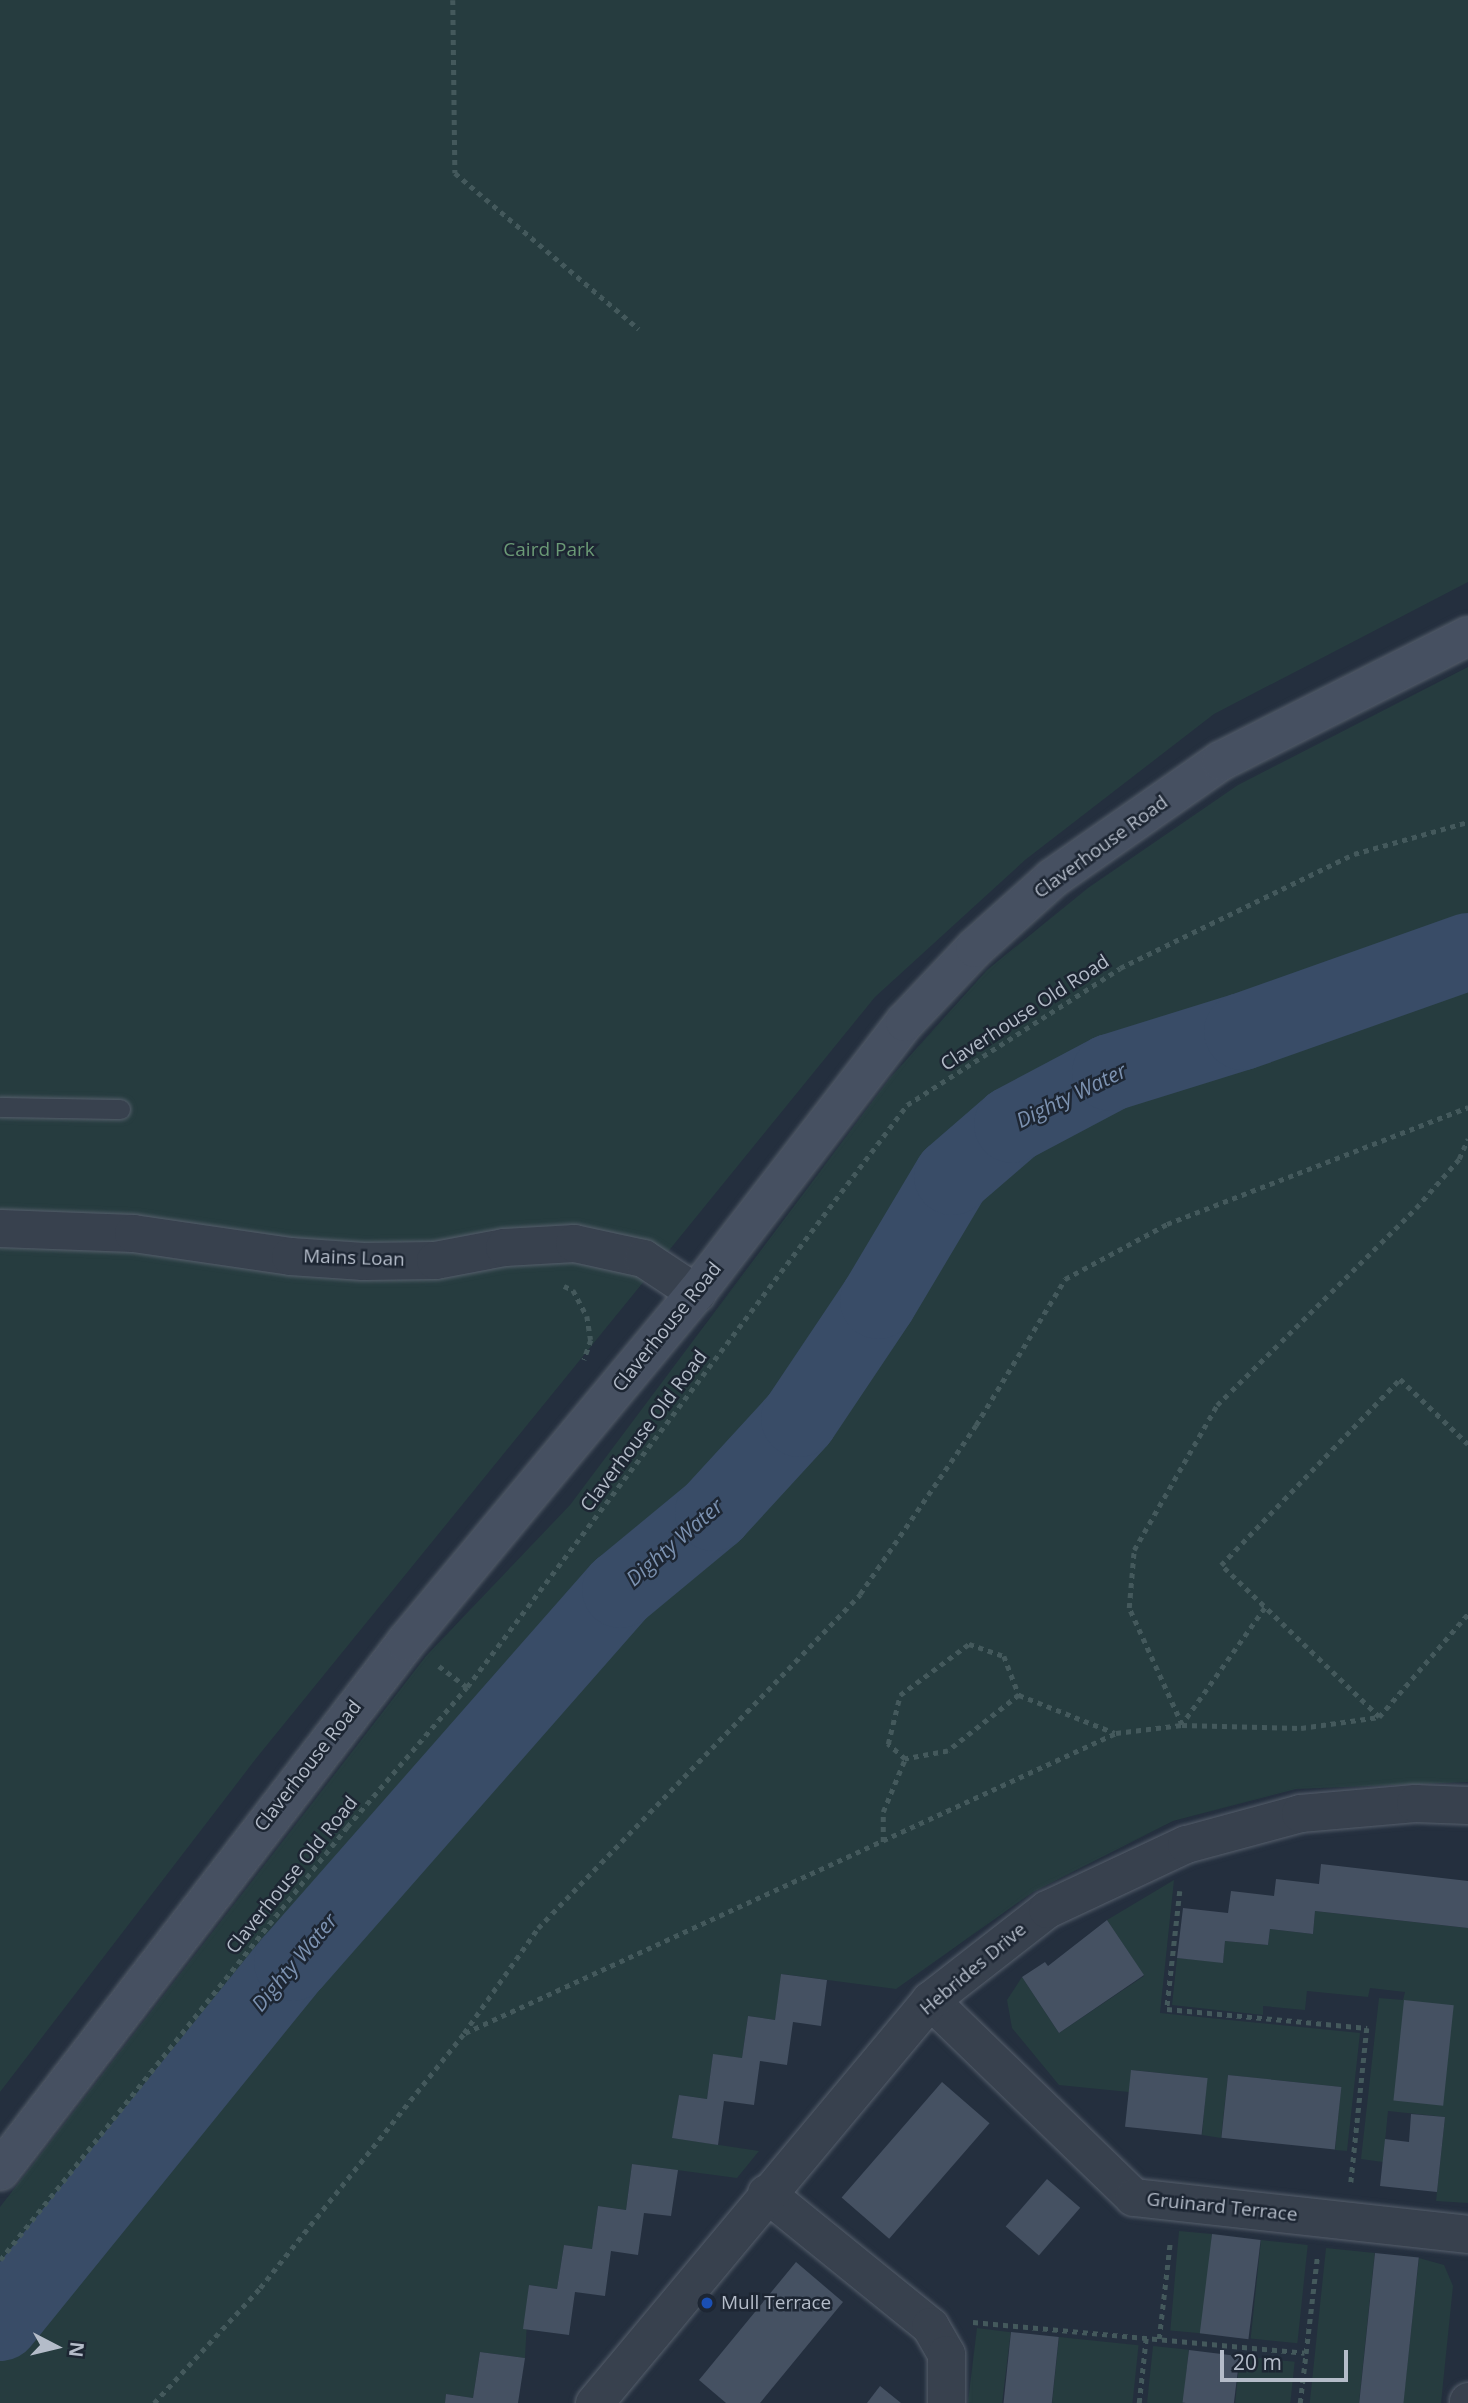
<!DOCTYPE html>
<style>
body{margin:0}
#map{position:relative;width:1468px;height:2403px;overflow:hidden;background:#242f3e;font-family:"Open Sans",sans-serif}
div>[style]{position:absolute}
.green>*{inset:0;background:#263c3f;transform-origin:0 0}
.river>*{height:77px;margin:-38.5px;padding:0 38.5px;transform-origin:38.5px;border-radius:38.5px;background:#394c67}
.building>*{inset:0;background:#455162;transform-origin:0 0}
.path>*{height:4.5px;margin-top:-2.25px;transform-origin:0;background:repeating-linear-gradient(90deg,#44595c 0 5px,transparent 0 10px)}
.roads{filter:drop-shadow(0 0 2px #565f6c) drop-shadow(0 0 2px #565f6c)}
.lane>*{height:19px;margin:-9.5px;padding:0 9.5px;transform-origin:9.5px;border-radius:9.5px;background:#38414e}
.street>*{height:37px;margin:-18.5px;padding:0 18.5px;transform-origin:18.5px;border-radius:18.5px;background:#38414e}
.secondary>*{height:38px;margin:-19px;padding:0 19px;transform-origin:19px;border-radius:19px;background:#465061}
.dots>*{width:19px;height:19px;translate:-50% -50%;box-sizing:border-box;border:4px solid #1d2633;border-radius:50%}
span{translate:-50% -50%;white-space:nowrap;text-align:center;line-height:1.15;-webkit-text-stroke:5px #1d2633;paint-order:stroke}
.park-label{font-size:19px;color:#6b9a76}
.street-label{font-size:19px;color:#b4bcc9}
.poi-label{font-size:19px;color:#b4bcc9}
.left{translate:0 -50%;text-align:left}
.water-label{font-size:21px;color:#7c92b1;font-style:italic}
.north{position:absolute;left:21px;top:2312px;width:70px;height:70px;-webkit-text-stroke:5px #1d2633;paint-order:stroke;rotate:97deg;font-size:19px;font-weight:700;line-height:28px;text-align:center;color:#b4bcc9}
.north::after{content:'';display:block;margin:auto;width:24px;height:32px;background:#b4bcc9;clip-path:polygon(50% 0,100% 100%,50% 72%,0 100%)}
.scale{position:absolute;left:1220px;top:2350px;width:128px;height:32px;box-sizing:border-box;border:4px solid #b4bcc9;border-top:0;padding-left:9px;font-size:21px;line-height:24px;white-space:nowrap;color:#b4bcc9;-webkit-text-stroke:5px #1d2633;paint-order:stroke}
</style>
<div id="map">
<div class="green">
<div style="clip-path:polygon(0 0,1468px 0,1468px 582px,1214px 714px,1025px 860px,875px 997px,258px 1756px,0 2092px)"></div>
<div style="clip-path:polygon(1468px 667px,1468px 1782px,1296px 1789px,1173px 1821px,1033px 1892px,896px 1989px,782px 1974px,775px 2020px,748px 2016px,742px 2058px,713px 2055px,707px 2099px,679px 2095px,673px 2138px,759px 2151px,737px 2178px,632px 2164px,626px 2210px,598px 2206px,592px 2249px,564px 2245px,557px 2289px,529px 2285px,525px 2358px,480px 2352px,473px 2398px,446px 2394px,445px 2403px,0 2403px,0 2207px,426px 1656px,570px 1505px,890px 1078px,987px 970px,1088px 888px,1238px 785px)"></div>
<div style="clip-path:polygon(1174px 1880px,1160px 2013px,1360px 2033px,1347px 2151px,1335px 2150px,1341px 2087px,1228px 2075px,1221px 2138px,1202px 2135px,1207px 2078px,1132px 2070px,1129px 2092px,1059px 2085px,1012px 2028px,1007px 2000px,1022px 1977px,1059px 2033px,1144px 1976px,1107px 1920px)"></div>
<div style="clip-path:polygon(1315px 1911px,1468px 1928px,1468px 2203px,1436px 2201px,1445px 2117px,1388px 2111px,1383px 2162px,1361px 2159px,1379px 1998px,1403px 2000px,1405px 1992px,1370px 1988px,1368px 1997px,1307px 1991px,1305px 2010px,1263px 2006px,1263px 2015px,1172px 2005px,1177px 1958px,1223px 1962px,1225px 1941px,1268px 1945px,1270px 1929px,1313px 1934px)"></div>
<div style="left:1179px;top:2231px;width:33px;height:100px;rotate:5deg"></div>
<div style="left:1261px;top:2240px;width:47px;height:99px;rotate:6deg"></div>
<div style="left:1326px;top:2248px;width:49px;height:156px;rotate:6deg"></div>
<div style="clip-path:polygon(1419px 2258px,1444px 2265px,1453px 2286px,1441px 2403px,1403px 2403px)"></div>
<div style="left:977px;top:2328px;width:34px;height:75px;rotate:7deg"></div>
<div style="left:1059px;top:2337px;width:80px;height:66px;rotate:6deg"></div>
<div style="left:1153px;top:2346px;width:36px;height:57px;rotate:6deg"></div>
<div style="left:1240px;top:2356px;width:55px;height:47px;rotate:6deg"></div>
</div>
<div class="river">
<div style="left:0;top:2322px;width:464px;rotate:-51deg"></div>
<div style="left:292px;top:1962px;width:497px;rotate:-48.7deg"></div>
<div style="left:620px;top:1589px;width:121px;rotate:-39.6deg"></div>
<div style="left:713px;top:1512px;width:127px;rotate:-47.5deg"></div>
<div style="left:799px;top:1418px;width:142px;rotate:-56.2deg"></div>
<div style="left:878px;top:1300px;width:144px;rotate:-59.2deg"></div>
<div style="left:952px;top:1176px;width:79px;rotate:-40.9deg"></div>
<div style="left:1012px;top:1124px;width:111px;rotate:-28deg"></div>
<div style="left:1110px;top:1072px;width:138px;rotate:-17.3deg"></div>
<div style="left:1242px;top:1031px;width:240px;rotate:-19.5deg"></div>
</div>
<div class="building">
<div style="clip-path:polygon(1321px 1864px,1468px 1881px,1468px 1928px,1315px 1911px,1313px 1934px,1270px 1929px,1268px 1945px,1225px 1941px,1223px 1963px,1177px 1958px,1183px 1908px,1228px 1913px,1231px 1891px,1274px 1896px,1276px 1879px,1319px 1884px)"></div>
<div style="clip-path:polygon(1107px 1920px,1144px 1975px,1059px 2033px,1022px 1977px,1045px 1962px,1048px 1966px)"></div>
<div style="clip-path:polygon(781px 1974px,827px 1980px,821px 2026px,793px 2022px,787px 2065px,760px 2061px,754px 2105px,724px 2101px,718px 2145px,672px 2138px,679px 2095px,707px 2099px,713px 2054px,742px 2058px,748px 2016px,775px 2020px)"></div>
<div style="left:1404px;top:2000px;width:50px;height:101px;rotate:6deg"></div>
<div style="left:1131px;top:2070px;width:77px;height:57px;rotate:6deg"></div>
<div style="left:1228px;top:2075px;width:114px;height:63px;rotate:6deg"></div>
<div style="left:942px;top:2082px;width:63px;height:153px;rotate:41deg"></div>
<div style="clip-path:polygon(1411px 2114px,1445px 2117px,1437px 2192px,1380px 2186px,1385px 2139px,1409px 2142px)"></div>
<div style="clip-path:polygon(632px 2164px,678px 2170px,671px 2216px,644px 2213px,638px 2255px,611px 2251px,605px 2296px,575px 2292px,569px 2335px,523px 2329px,529px 2285px,557px 2289px,564px 2245px,592px 2249px,598px 2206px,626px 2210px)"></div>
<div style="left:1047px;top:2179px;width:44px;height:63px;rotate:41deg"></div>
<div style="left:1212px;top:2234px;width:49px;height:100px;rotate:7deg"></div>
<div style="left:1375px;top:2253px;width:44px;height:151px;rotate:6deg"></div>
<div style="clip-path:polygon(796px 2262px,843px 2302px,760px 2403px,726px 2403px,699px 2380px)"></div>
<div style="left:1011px;top:2332px;width:48px;height:72px;rotate:6deg"></div>
<div style="left:1189px;top:2350px;width:51px;height:53px;rotate:7deg"></div>
<div style="clip-path:polygon(480px 2352px,525px 2358px,518px 2403px,445px 2403px,446px 2394px,473px 2398px)"></div>
<div style="clip-path:polygon(880px 2386px,901px 2403px,867px 2403px)"></div>
</div>
<div class="path">
<div style="left:453px;top:0;width:173px;rotate:89.3deg"></div>
<div style="left:455px;top:173px;width:241px;rotate:40.3deg"></div>
<div style="left:564px;top:1286px;width:10px;rotate:24deg"></div>
<div style="left:573px;top:1290px;width:30px;rotate:62deg"></div>
<div style="left:587px;top:1316px;width:24px;rotate:81deg"></div>
<div style="left:591px;top:1340px;width:21px;rotate:109deg"></div>
<div style="left:1265px;top:1608px;width:143px;rotate:125.4deg"></div>
<div style="left:1182px;top:1725px;width:128px;rotate:-114.4deg"></div>
<div style="left:1129px;top:1608px;width:58px;rotate:-85.1deg"></div>
<div style="left:1134px;top:1550px;width:167px;rotate:-60.2deg"></div>
<div style="left:1217px;top:1405px;width:280px;rotate:-44.7deg"></div>
<div style="left:1416px;top:1208px;width:65px;rotate:-48.7deg"></div>
<div style="left:1459px;top:1159px;width:22px;rotate:-66deg"></div>
<div style="left:439px;top:1666px;width:35px;rotate:37deg"></div>
<div style="left:1019px;top:1695px;width:90px;rotate:141.7deg"></div>
<div style="left:948px;top:1751px;width:44px;rotate:169.5deg"></div>
<div style="left:905px;top:1759px;width:23px;rotate:-139deg"></div>
<div style="left:888px;top:1744px;width:50px;rotate:-76.2deg"></div>
<div style="left:900px;top:1695px;width:86px;rotate:-36.5deg"></div>
<div style="left:969px;top:1644px;width:37px;rotate:19deg"></div>
<div style="left:1004px;top:1656px;width:42px;rotate:69deg"></div>
<div style="left:1019px;top:1695px;width:103px;rotate:21.6deg"></div>
<div style="left:1379px;top:1717px;width:219px;rotate:-136.1deg"></div>
<div style="left:1221px;top:1565px;width:258px;rotate:-46.1deg"></div>
<div style="left:1400px;top:1379px;width:94px;rotate:43.7deg"></div>
<div style="left:883px;top:1842px;width:30px;rotate:-90deg"></div>
<div style="left:883px;top:1812px;width:57px;rotate:-67.5deg"></div>
<div style="left:1180px;top:1891px;width:119px;rotate:96.3deg"></div>
<div style="left:1167px;top:2009px;width:201px;rotate:5.4deg"></div>
<div style="left:1367px;top:2028px;width:155px;rotate:95.9deg"></div>
<div style="left:465px;top:2033px;width:717px;rotate:-24.74deg"></div>
<div style="left:1116px;top:1733px;width:66px;rotate:-6.9deg"></div>
<div style="left:1182px;top:1725px;width:119px;rotate:1.4deg"></div>
<div style="left:1301px;top:1728px;width:79px;rotate:-8deg"></div>
<div style="left:1379px;top:1717px;width:136px;rotate:-49.2deg"></div>
<div style="left:0;top:2260px;width:555px;rotate:-51.29deg"></div>
<div style="left:347px;top:1827px;width:184px;rotate:-49.4deg"></div>
<div style="left:467px;top:1687px;width:730px;rotate:-52.91deg"></div>
<div style="left:907px;top:1105px;width:253px;rotate:-32.7deg"></div>
<div style="left:1120px;top:968px;width:260px;rotate:-26deg"></div>
<div style="left:1354px;top:854px;width:118px;rotate:-15.7deg"></div>
<div style="left:973px;top:2322px;width:333px;rotate:5.3deg"></div>
<div style="left:1159px;top:2339px;width:97px;rotate:-83.5deg"></div>
<div style="left:154px;top:2403px;width:156px;rotate:-47.3deg"></div>
<div style="left:260px;top:2288px;width:327px;rotate:-51.3deg"></div>
<div style="left:464px;top:2033px;width:128px;rotate:-54.8deg"></div>
<div style="left:538px;top:1928px;width:464px;rotate:-46deg"></div>
<div style="left:860px;top:1594px;width:205px;rotate:-55.5deg"></div>
<div style="left:976px;top:1425px;width:171px;rotate:-58.6deg"></div>
<div style="left:1065px;top:1279px;width:116px;rotate:-28.3deg"></div>
<div style="left:1167px;top:1224px;width:323px;rotate:-21.2deg"></div>
<div style="left:1139px;top:2403px;width:65px;rotate:-83.9deg"></div>
<div style="left:1300px;top:2403px;width:146px;rotate:-83.3deg"></div>
</div>
<div class="roads">
<div class="lane">
<div style="left:0;top:1107px;width:120px;rotate:1deg"></div>
</div>
<div class="street">
<div style="left:0;top:1228px;width:133px;rotate:2.2deg"></div>
<div style="left:133px;top:1233px;width:159px;rotate:8.3deg"></div>
<div style="left:290px;top:1256px;width:73px;rotate:3.9deg"></div>
<div style="left:363px;top:1261px;width:72px;rotate:-0.8deg"></div>
<div style="left:435px;top:1260px;width:70px;rotate:-10.7deg"></div>
<div style="left:504px;top:1247px;width:70px;rotate:-3.3deg"></div>
<div style="left:574px;top:1243px;width:71px;rotate:12.3deg"></div>
<div style="left:643px;top:1258px;width:64px;rotate:33.4deg"></div>
<div style="left:930px;top:2000px;width:283px;rotate:44.1deg"></div>
<div style="left:1133px;top:2197px;width:337px;rotate:6.3deg"></div>
<div style="left:766px;top:2193px;width:211px;rotate:39deg"></div>
<div style="left:930px;top:2326px;width:32px;rotate:60deg"></div>
<div style="left:946px;top:2354px;width:49px;rotate:90deg"></div>
<div style="left:594px;top:2403px;width:525px;rotate:-50.18deg"></div>
<div style="left:930px;top:2000px;width:148px;rotate:-37.9deg"></div>
<div style="left:1047px;top:1909px;width:153px;rotate:-25.1deg"></div>
<div style="left:1186px;top:1844px;width:118px;rotate:-15.2deg"></div>
<div style="left:1300px;top:1813px;width:115px;rotate:-5deg"></div>
<div style="left:1415px;top:1803px;width:53px;rotate:2.2deg"></div>
<div style="left:1468px;top:2403px;width:2px;rotate:-90deg"></div>
</div>
<div class="secondary">
<div style="left:0;top:2171px;width:667px;rotate:-52.49deg"></div>
<div style="left:406px;top:1642px;width:454px;rotate:-50.3deg"></div>
<div style="left:696px;top:1293px;width:342px;rotate:-52.4deg"></div>
<div style="left:905px;top:1022px;width:102px;rotate:-46.6deg"></div>
<div style="left:975px;top:948px;width:105px;rotate:-41.9deg"></div>
<div style="left:1053px;top:878px;width:205px;rotate:-34.9deg"></div>
<div style="left:1221px;top:761px;width:277px;rotate:-26.8deg"></div>
</div>
</div>
<div class="dots">
<div style="left:707px;top:2303px;background:#1a4fb4"></div>
</div>
<div class="park-label">
<span style="left:549px;top:550px">Caird Park</span>
</div>
<div class="street-label">
<span style="left:1101px;top:847px;rotate:-36deg">Claverhouse Road</span>
<span style="left:1025px;top:1013px;rotate:-33deg">Claverhouse Old Road</span>
<span style="left:354px;top:1258px;rotate:2deg">Mains Loan</span>
<span style="left:667px;top:1327px;rotate:-51deg">Claverhouse Road</span>
<span style="left:644px;top:1431px;rotate:-53deg">Claverhouse Old Road</span>
<span style="left:308px;top:1766px;rotate:-52deg">Claverhouse Road</span>
<span style="left:292px;top:1875px;rotate:-51deg">Claverhouse Old Road</span>
<span style="left:973px;top:1969px;rotate:-40deg">Hebrides Drive</span>
<span style="left:1222px;top:2207px;rotate:6deg">Gruinard Terrace</span>
</div>
<div class="poi-label">
<span class="left" style="left:721px;top:2303px">Mull Terrace</span>
</div>
<div class="water-label">
<span style="left:1071px;top:1095px;rotate:-26deg">Dighty Water</span>
<span style="left:674px;top:1542px;rotate:-41deg">Dighty Water</span>
<span style="left:294px;top:1962px;rotate:-50deg">Dighty Water</span>
</div>
<div class="north">N</div>
<div class="scale">20 m</div>
</div>
